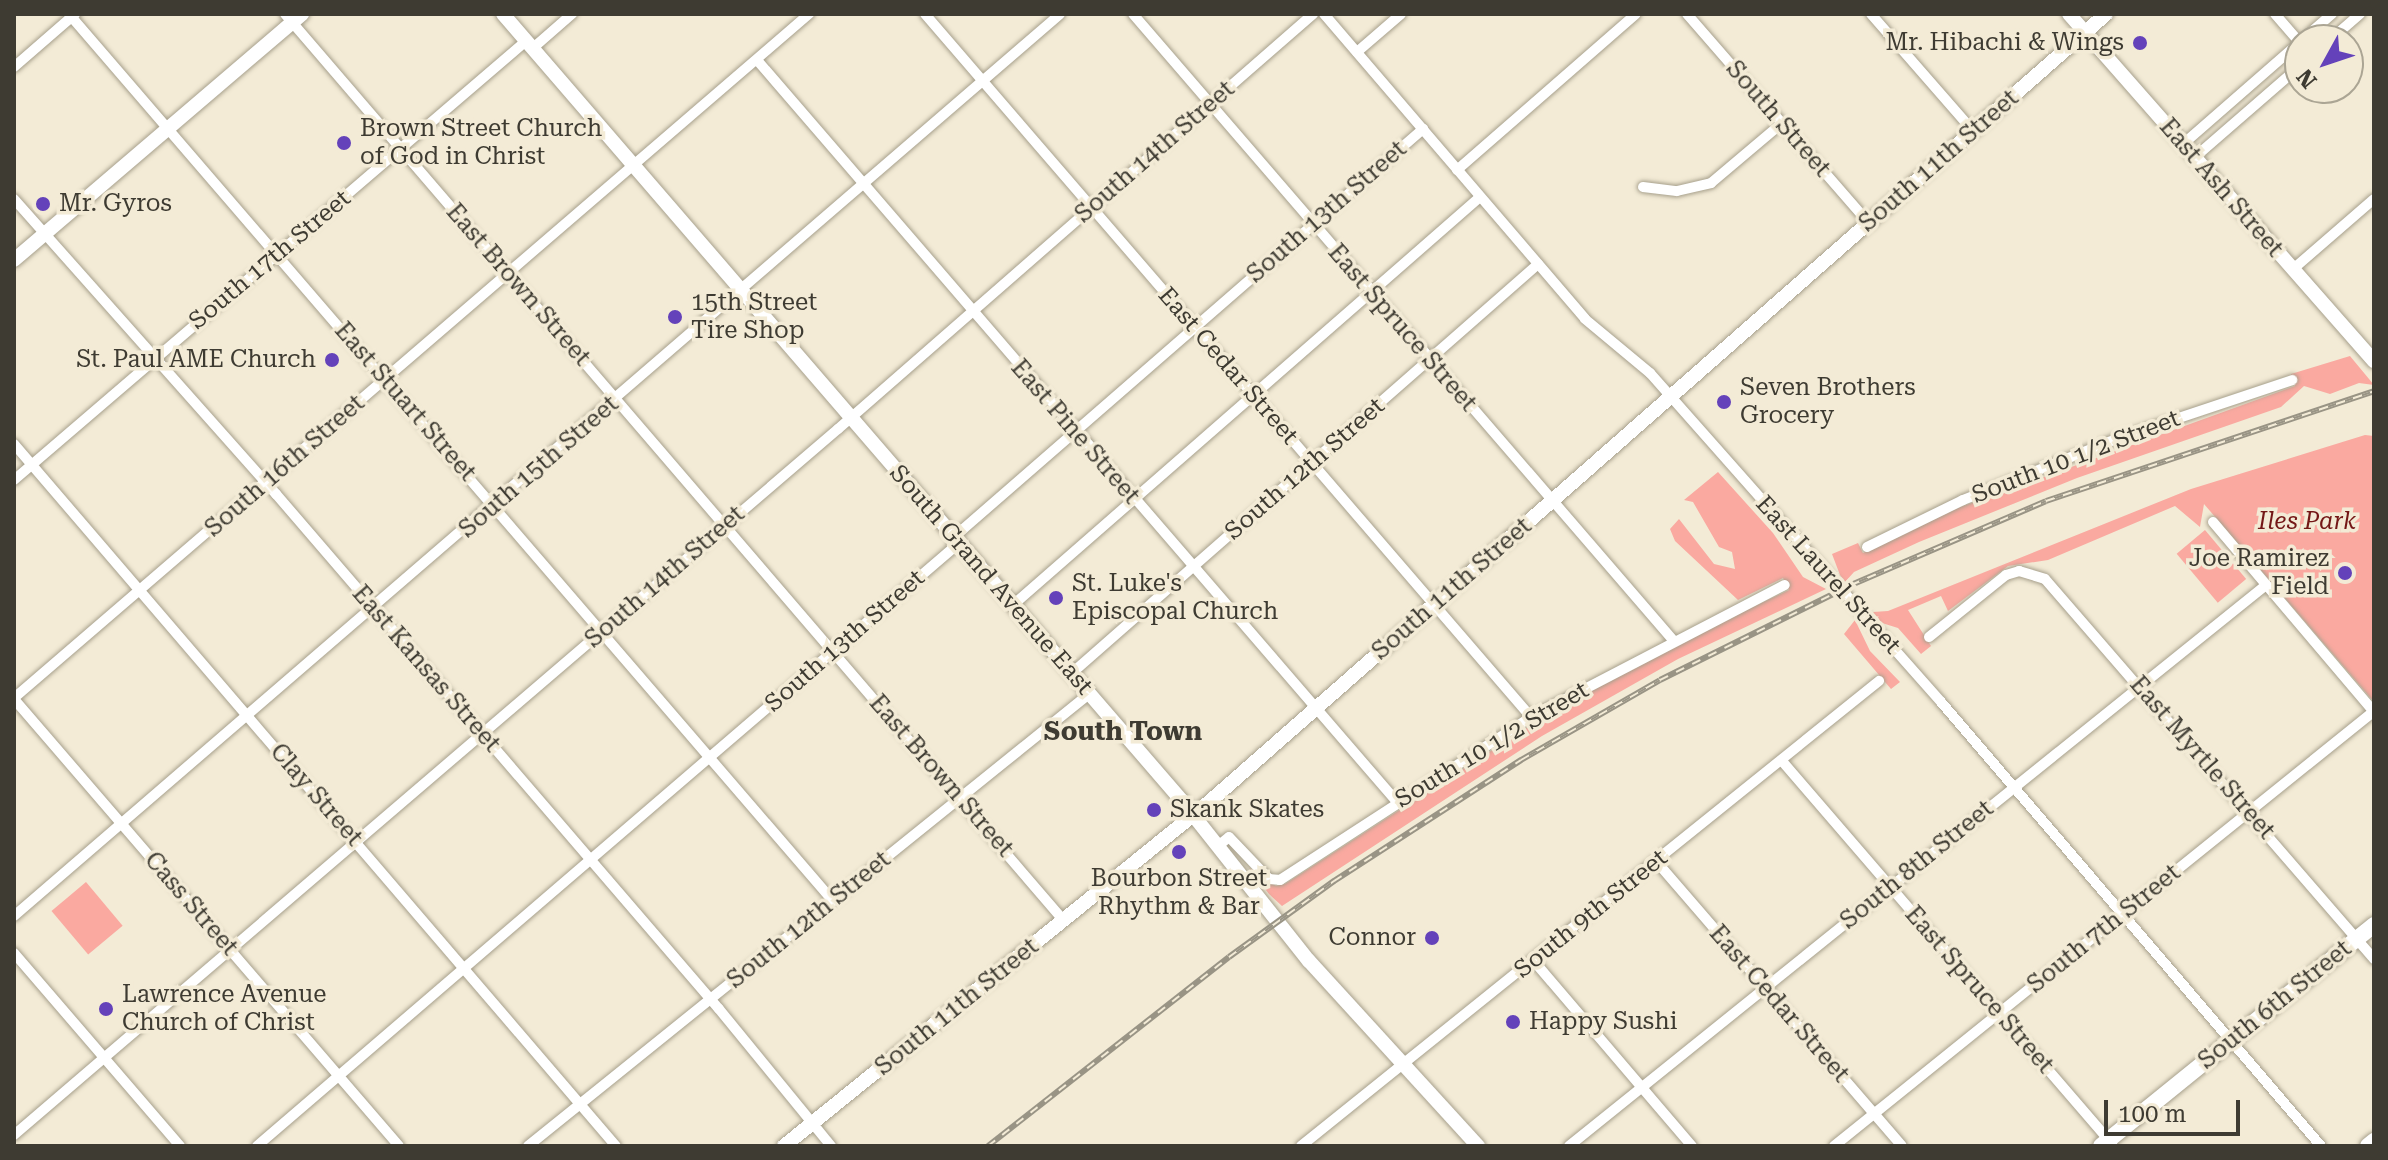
<!DOCTYPE html>
<style>
body{margin:0}
#map{position:relative;width:2388px;height:1160px;overflow:hidden;background:#f3ebd6;font-family:"Roboto Serif",serif}
div>[style]{position:absolute}
.green>*{inset:0;background:#faa9a0;transform-origin:0 0}
.roads{filter:drop-shadow(0 0 2px #a7a08c) drop-shadow(0 0 2px #a7a08c)}
.street>*{height:10px;margin:-5px;padding:0 5px;transform-origin:5px;border-radius:5px;background:#fff}
.secondary>*{height:14px;margin:-7px;padding:0 7px;transform-origin:7px;border-radius:7px;background:#fff}
.primary>*{height:16px;margin:-8px;padding:0 8px;transform-origin:8px;border-radius:8px;background:#fff}
.rail>*{height:6px;margin-top:-3px;transform-origin:0;background:repeating-linear-gradient(90deg,#f3ebd6 0 9px,#999485 0 18px);box-sizing:border-box;border-block:2px solid #999485}
.dots>*{width:22px;height:22px;translate:-50% -50%;box-sizing:border-box;border:4px solid #f3ebd6;border-radius:50%}
span{translate:-50% -50%;white-space:nowrap;text-align:center;line-height:1.15;-webkit-text-stroke:7px #f3ebd6;paint-order:stroke}
.poi-label{font-size:24px;color:#3e3b32}
.right{translate:-100% -50%;text-align:right}
.left{translate:0 -50%;text-align:left}
.street-label{font-size:24px;color:#3e3b32}
.park-label{font-size:24px;color:#741817;font-style:italic}
.neighbourhood-label{font-size:26px;color:#3e3b32;font-weight:700}
.frame{position:absolute;inset:0;border:16px solid #3e3b32;pointer-events:none}
.north{position:absolute;left:2284px;top:24px;width:80px;height:80px;box-sizing:border-box;background:#f3ebd6;border:2px solid #aba594;border-radius:50%;rotate:230deg;font-size:22px;font-weight:700;line-height:32px;text-align:center;color:#3e3b32}
.north::after{content:'';display:block;margin:auto;width:28px;height:36px;background:#6442ba;clip-path:polygon(50% 0,100% 100%,50% 72%,0 100%)}
.scale{position:absolute;left:2104px;top:1100px;width:136px;height:36px;box-sizing:border-box;border:4px solid #3e3b32;border-top:0;padding-left:10px;font-size:24px;line-height:28px;white-space:nowrap;color:#3e3b32;-webkit-text-stroke:6px #f3ebd6;paint-order:stroke}
</style>
<div id="map">
<div class="green">
<div style="clip-path:polygon(2350px 356px,2374px 385px,2359px 383px,2330px 394px,2304px 386px,2281px 407px,2077px 478px,1919px 542px,1854px 572px,1845px 582px,1840px 575px,1832px 554px,1858px 543px,1863px 553px,1955px 509px,2295px 386px,2291px 374px)"></div>
<div style="clip-path:polygon(2365px 435px,2374px 436px,2374px 702px,2204px 504px,2200px 527px,2175px 506px,2048px 560px,2008px 566px,1948px 611px,1941px 596px,1908px 610px,1931px 646px,1921px 654px,1898px 628px,1882px 623px,1873px 612px,1888px 611px,2191px 489px)"></div>
<div style="clip-path:polygon(1718px 472px,1773px 533px,1803px 577px,1826px 589px,1678px 659px,1542px 736px,1282px 906px,1269px 894px,1249px 868px,1276px 886px,1285px 884px,1531px 725px,1667px 647px,1789px 590px,1783px 578px,1738px 600px,1675px 541px,1670px 529px,1679px 519px,1714px 564px,1735px 569px,1732px 552px,1719px 547px,1693px 502px,1684px 500px)"></div>
<div style="left:2205px;top:530px;width:64px;height:37px;rotate:50deg"></div>
<div style="clip-path:polygon(1855px 620px,1870px 651px,1900px 682px,1891px 689px,1844px 634px)"></div>
<div style="left:86px;top:882px;width:57px;height:45px;rotate:50deg"></div>
</div>
<div class="roads">
<div class="street">
<div style="left:69px;top:14px;width:1171px;rotate:49.26deg"></div>
<div style="left:285px;top:14px;width:1196px;rotate:49.34deg"></div>
<div style="left:925px;top:14px;width:928px;rotate:49.24deg"></div>
<div style="left:1133px;top:14px;width:827px;rotate:49.22deg"></div>
<div style="left:1324px;top:14px;width:401px;rotate:49.4deg"></div>
<div style="left:1585px;top:319px;width:85px;rotate:39.7deg"></div>
<div style="left:1650px;top:373px;width:439px;rotate:48.5deg"></div>
<div style="left:1941px;top:702px;width:584px;rotate:49.44deg"></div>
<div style="left:1687px;top:14px;width:277px;rotate:49deg"></div>
<div style="left:1871px;top:14px;width:155px;rotate:48.9deg"></div>
<div style="left:2275px;top:14px;width:38px;rotate:49deg"></div>
<div style="left:2302px;top:40px;width:40px;rotate:-41deg"></div>
<div style="left:2330px;top:40px;width:40px;rotate:-41deg"></div>
<div style="left:533px;top:48px;width:52px;rotate:-41.1deg"></div>
<div style="left:1357px;top:52px;width:58px;rotate:-40.8deg"></div>
<div style="left:757px;top:60px;width:980px;rotate:49.22deg"></div>
<div style="left:14px;top:67px;width:81px;rotate:-41deg"></div>
<div style="left:2182px;top:145px;width:157px;rotate:-41.1deg"></div>
<div style="left:2194px;top:158px;width:140px;rotate:-41deg"></div>
<div style="left:1457px;top:170px;width:237px;rotate:-41.1deg"></div>
<div style="left:1643px;top:187px;width:34px;rotate:7deg"></div>
<div style="left:1677px;top:191px;width:35px;rotate:-13deg"></div>
<div style="left:1711px;top:183px;width:93px;rotate:-40.2deg"></div>
<div style="left:14px;top:199px;width:395px;rotate:48.4deg"></div>
<div style="left:276px;top:494px;width:679px;rotate:49.3deg"></div>
<div style="left:719px;top:1009px;width:177px;rotate:50.7deg"></div>
<div style="left:2292px;top:270px;width:108px;rotate:-40.9deg"></div>
<div style="left:14px;top:444px;width:925px;rotate:49.39deg"></div>
<div style="left:14px;top:480px;width:674px;rotate:-40.61deg"></div>
<div style="left:2213px;top:522px;width:249px;rotate:49.7deg"></div>
<div style="left:1867px;top:547px;width:107px;rotate:-26.1deg"></div>
<div style="left:1963px;top:500px;width:165px;rotate:-21.7deg"></div>
<div style="left:2116px;top:439px;width:186px;rotate:-18.5deg"></div>
<div style="left:1013px;top:605px;width:620px;rotate:-41.14deg"></div>
<div style="left:1929px;top:637px;width:99px;rotate:-38.8deg"></div>
<div style="left:2006px;top:575px;width:14px;rotate:-17deg"></div>
<div style="left:2019px;top:571px;width:27px;rotate:17deg"></div>
<div style="left:2045px;top:579px;width:503px;rotate:49.11deg"></div>
<div style="left:1072px;top:673px;width:620px;rotate:-41.27deg"></div>
<div style="left:14px;top:698px;width:1049px;rotate:-40.71deg"></div>
<div style="left:14px;top:699px;width:590px;rotate:49.26deg"></div>
<div style="left:1782px;top:761px;width:506px;rotate:49.25deg"></div>
<div style="left:1218px;top:846px;width:14px;rotate:-39deg"></div>
<div style="left:1229px;top:837px;width:58px;rotate:46.4deg"></div>
<div style="left:1269px;top:879px;width:11px;rotate:5deg"></div>
<div style="left:1280px;top:880px;width:299px;rotate:-33deg"></div>
<div style="left:1531px;top:717px;width:286px;rotate:-27.5deg"></div>
<div style="left:1656px;top:861px;width:376px;rotate:49.2deg"></div>
<div style="left:14px;top:916px;width:1381px;rotate:-40.77deg"></div>
<div style="left:14px;top:953px;width:255px;rotate:49.3deg"></div>
<div style="left:1533px;top:960px;width:245px;rotate:49.5deg"></div>
<div style="left:14px;top:1135px;width:1085px;rotate:-40.59deg"></div>
<div style="left:838px;top:429px;width:631px;rotate:-41.14deg"></div>
<div style="left:257px;top:1146px;width:916px;rotate:-40.66deg"></div>
<div style="left:952px;top:549px;width:12px;rotate:-81deg"></div>
<div style="left:954px;top:537px;width:622px;rotate:-41.02deg"></div>
<div style="left:528px;top:1146px;width:720px;rotate:-38.86deg"></div>
<div style="left:1301px;top:1146px;width:742px;rotate:-38.82deg"></div>
<div style="left:1569px;top:1146px;width:895px;rotate:-38.83deg"></div>
<div style="left:1834px;top:1146px;width:692px;rotate:-38.84deg"></div>
</div>
<div class="secondary">
<div style="left:503px;top:14px;width:1039px;rotate:49.21deg"></div>
<div style="left:1182px;top:801px;width:204px;rotate:51.6deg"></div>
<div style="left:1309px;top:961px;width:251px;rotate:47.6deg"></div>
<div style="left:2069px;top:14px;width:462px;rotate:48.7deg"></div>
<div style="left:14px;top:260px;width:379px;rotate:-40.5deg"></div>
<div style="left:784px;top:1146px;width:545px;rotate:-38.97deg"></div>
<div style="left:1208px;top:803px;width:1195px;rotate:-41.3deg"></div>
</div>
<div class="primary">
<div style="left:2101px;top:1146px;width:351px;rotate:-39deg"></div>
<div style="left:2368px;top:1146px;width:8px;rotate:-40deg"></div>
</div>
</div>
<div class="rail">
<div style="left:988px;top:1146px;width:306px;rotate:-38.1deg"></div>
<div style="left:1229px;top:957px;width:130px;rotate:-35.9deg"></div>
<div style="left:1334px;top:881px;width:223px;rotate:-32.9deg"></div>
<div style="left:1521px;top:760px;width:160px;rotate:-29.9deg"></div>
<div style="left:1660px;top:680px;width:213px;rotate:-26.4deg"></div>
<div style="left:1851px;top:585px;width:212px;rotate:-23.3deg"></div>
<div style="left:2046px;top:501px;width:346px;rotate:-18.5deg"></div>
</div>
<div class="dots">
<div style="left:2140px;top:43px;background:#6442ba"></div>
<div style="left:344px;top:143px;background:#6442ba"></div>
<div style="left:43px;top:204px;background:#6442ba"></div>
<div style="left:675px;top:317px;background:#6442ba"></div>
<div style="left:332px;top:360px;background:#6442ba"></div>
<div style="left:1724px;top:402px;background:#6442ba"></div>
<div style="left:2345px;top:573px;background:#6442ba"></div>
<div style="left:1056px;top:598px;background:#6442ba"></div>
<div style="left:1154px;top:810px;background:#6442ba"></div>
<div style="left:1179px;top:852px;background:#6442ba"></div>
<div style="left:1432px;top:938px;background:#6442ba"></div>
<div style="left:106px;top:1009px;background:#6442ba"></div>
<div style="left:1513px;top:1022px;background:#6442ba"></div>
</div>
<div class="poi-label">
<span class="right" style="left:2124px;top:43px">Mr. Hibachi &amp; Wings</span>
<span class="left" style="left:360px;top:143px">Brown Street Church<br>of God in Christ</span>
<span class="left" style="left:59px;top:204px">Mr. Gyros</span>
<span class="left" style="left:691px;top:317px">15th Street<br>Tire Shop</span>
<span class="right" style="left:316px;top:360px">St. Paul AME Church</span>
<span class="left" style="left:1740px;top:402px">Seven Brothers<br>Grocery</span>
<span class="right" style="left:2329px;top:573px">Joe Ramirez<br>Field</span>
<span class="left" style="left:1072px;top:598px">St. Luke's<br>Episcopal Church</span>
<span class="left" style="left:1170px;top:810px">Skank Skates</span>
<span style="left:1179px;top:893px">Bourbon Street<br>Rhythm &amp; Bar</span>
<span class="right" style="left:1416px;top:938px">Connor</span>
<span class="left" style="left:122px;top:1009px">Lawrence Avenue<br>Church of Christ</span>
<span class="left" style="left:1529px;top:1022px">Happy Sushi</span>
</div>
<div class="street-label">
<span style="left:1778px;top:119px;rotate:49deg">South Street</span>
<span style="left:1155px;top:152px;rotate:-41deg">South 14th Street</span>
<span style="left:1939px;top:161px;rotate:-41deg">South 11th Street</span>
<span style="left:2221px;top:188px;rotate:49deg">East Ash Street</span>
<span style="left:1327px;top:212px;rotate:-41deg">South 13th Street</span>
<span style="left:270px;top:260px;rotate:-40deg">South 17th Street</span>
<span style="left:518px;top:285px;rotate:49deg">East Brown Street</span>
<span style="left:1402px;top:328px;rotate:49deg">East Spruce Street</span>
<span style="left:1228px;top:366px;rotate:49deg">East Cedar Street</span>
<span style="left:405px;top:402px;rotate:49deg">East Stuart Street</span>
<span style="left:1075px;top:432px;rotate:49deg">East Pine Street</span>
<span style="left:2076px;top:457px;rotate:-21deg">South 10 1/2 Street</span>
<span style="left:285px;top:466px;rotate:-41deg">South 16th Street</span>
<span style="left:539px;top:467px;rotate:-41deg">South 15th Street</span>
<span style="left:1305px;top:469px;rotate:-41deg">South 12th Street</span>
<span style="left:1828px;top:575px;rotate:48deg">East Laurel Street</span>
<span style="left:665px;top:577px;rotate:-41deg">South 14th Street</span>
<span style="left:991px;top:580px;rotate:49deg">South Grand Avenue East</span>
<span style="left:1452px;top:589px;rotate:-41deg">South 11th Street</span>
<span style="left:845px;top:641px;rotate:-41deg">South 13th Street</span>
<span style="left:426px;top:669px;rotate:49deg">East Kansas Street</span>
<span style="left:1492px;top:745px;rotate:-31deg">South 10 1/2 Street</span>
<span style="left:2202px;top:758px;rotate:49deg">East Myrtle Street</span>
<span style="left:941px;top:776px;rotate:49deg">East Brown Street</span>
<span style="left:316px;top:795px;rotate:49deg">Clay Street</span>
<span style="left:1917px;top:865px;rotate:-39deg">South 8th Street</span>
<span style="left:191px;top:904px;rotate:49deg">Cass Street</span>
<span style="left:1591px;top:914px;rotate:-39deg">South 9th Street</span>
<span style="left:809px;top:920px;rotate:-39deg">South 12th Street</span>
<span style="left:2104px;top:929px;rotate:-39deg">South 7th Street</span>
<span style="left:1979px;top:990px;rotate:49deg">East Spruce Street</span>
<span style="left:1779px;top:1004px;rotate:49deg">East Cedar Street</span>
<span style="left:2275px;top:1005px;rotate:-39deg">South 6th Street</span>
<span style="left:957px;top:1007px;rotate:-39deg">South 11th Street</span>
</div>
<div class="park-label">
<span style="left:2307px;top:522px">Iles Park</span>
</div>
<div class="neighbourhood-label">
<span style="left:1123px;top:732px">South Town</span>
</div>
<div class="frame"></div>
<div class="north">N</div>
<div class="scale">100 m</div>
</div>
